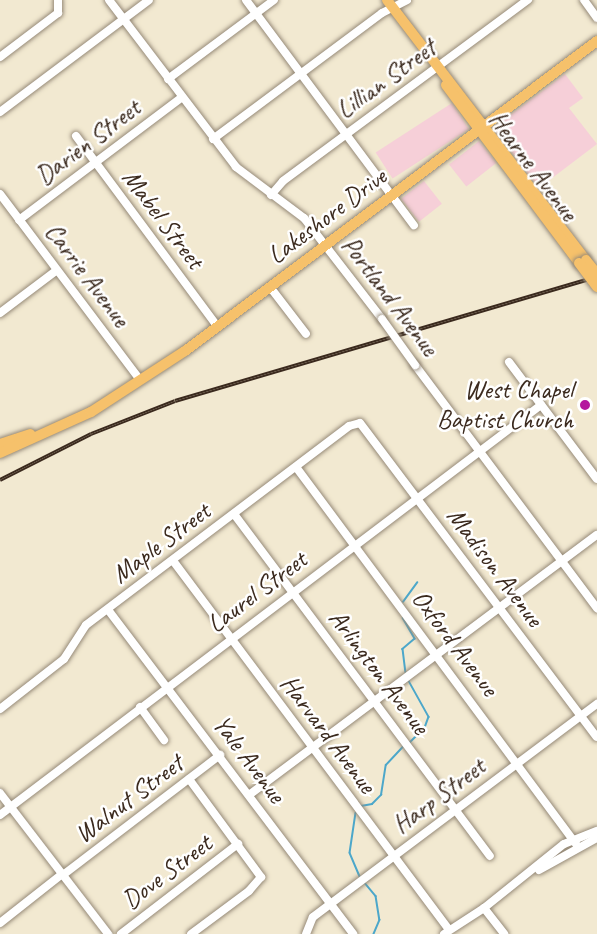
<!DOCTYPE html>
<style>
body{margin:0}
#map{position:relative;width:597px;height:934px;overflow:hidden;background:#f2e9d1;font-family:Caveat,sans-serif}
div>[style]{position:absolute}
.built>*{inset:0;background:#f6cfd8;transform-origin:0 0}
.stream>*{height:1.5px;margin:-0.75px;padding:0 0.75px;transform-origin:0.75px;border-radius:0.75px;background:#4ca7ca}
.roads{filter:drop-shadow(0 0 2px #968a78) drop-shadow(0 0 2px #968a78)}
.minor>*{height:8px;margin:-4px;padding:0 4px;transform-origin:4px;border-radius:4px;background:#fff}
.major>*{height:10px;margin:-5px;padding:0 5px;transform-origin:5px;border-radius:5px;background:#f6c16b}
.rail>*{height:4px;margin-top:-2px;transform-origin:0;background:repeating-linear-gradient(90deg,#fff 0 4.5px,#3b2a1e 0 9px);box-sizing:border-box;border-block:2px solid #3b2a1e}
.bridges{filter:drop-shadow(0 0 2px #968a78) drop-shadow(0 0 2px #968a78)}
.minor-bridge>*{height:8px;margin:-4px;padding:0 4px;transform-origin:4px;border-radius:4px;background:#fff}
.major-bridge>*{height:10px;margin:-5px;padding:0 5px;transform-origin:5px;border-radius:5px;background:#f6c16b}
.dots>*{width:16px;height:16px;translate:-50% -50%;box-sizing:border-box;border:3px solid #fff;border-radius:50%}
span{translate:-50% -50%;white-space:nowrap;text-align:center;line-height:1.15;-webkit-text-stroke:5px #fff;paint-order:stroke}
.street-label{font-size:26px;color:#3b2a1e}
.poi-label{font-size:26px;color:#3b2a1e}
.right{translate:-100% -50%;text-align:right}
</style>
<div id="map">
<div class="built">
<div style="clip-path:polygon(565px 74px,583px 98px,569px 108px,597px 144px,539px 188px,493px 128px)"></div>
<div style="left:452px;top:103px;width:31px;height:91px;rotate:57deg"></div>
<div style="left:479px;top:141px;width:28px;height:38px;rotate:52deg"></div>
<div style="left:424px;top:181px;width:29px;height:29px;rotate:52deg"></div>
</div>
<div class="stream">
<div style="left:403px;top:602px;width:24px;rotate:-54deg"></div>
<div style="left:403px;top:618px;width:24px;rotate:60deg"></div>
<div style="left:415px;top:639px;width:16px;rotate:140deg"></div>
<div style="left:403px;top:649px;width:23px;rotate:83deg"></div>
<div style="left:409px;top:681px;width:41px;rotate:60.9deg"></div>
<div style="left:429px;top:717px;width:12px;rotate:110deg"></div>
<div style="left:425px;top:728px;width:20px;rotate:135deg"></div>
<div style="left:361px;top:806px;width:11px;rotate:-10deg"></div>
<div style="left:372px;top:804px;width:13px;rotate:-45deg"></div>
<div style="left:381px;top:795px;width:30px;rotate:-81deg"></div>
<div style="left:386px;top:765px;width:25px;rotate:-47deg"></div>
<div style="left:356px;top:813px;width:40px;rotate:98.5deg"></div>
<div style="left:350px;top:853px;width:26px;rotate:67deg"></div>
<div style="left:365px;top:883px;width:17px;rotate:50deg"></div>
<div style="left:376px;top:896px;width:24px;rotate:81deg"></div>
<div style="left:380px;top:920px;width:15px;rotate:113deg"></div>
</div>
<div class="roads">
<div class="minor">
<div style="left:109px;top:0;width:210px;rotate:52.7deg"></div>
<div style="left:236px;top:167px;width:85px;rotate:36.9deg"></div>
<div style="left:304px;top:218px;width:128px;rotate:52.3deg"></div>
<div style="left:246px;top:0;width:281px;rotate:53.3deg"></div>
<div style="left:584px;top:0;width:22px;rotate:54deg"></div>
<div style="left:0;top:57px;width:73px;rotate:-37.2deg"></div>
<div style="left:58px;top:13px;width:13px;rotate:-90deg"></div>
<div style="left:168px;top:79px;width:132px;rotate:-36.7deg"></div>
<div style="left:0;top:112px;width:186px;rotate:-36.9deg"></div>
<div style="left:76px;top:136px;width:238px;rotate:53.4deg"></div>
<div style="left:213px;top:139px;width:211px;rotate:-36.7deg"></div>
<div style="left:382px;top:13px;width:28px;rotate:-27deg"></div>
<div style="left:0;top:194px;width:233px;rotate:53deg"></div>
<div style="left:271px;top:195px;width:18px;rotate:-49deg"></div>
<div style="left:283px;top:181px;width:305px;rotate:-36.5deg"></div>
<div style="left:19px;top:220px;width:204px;rotate:-37deg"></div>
<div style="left:270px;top:287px;width:59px;rotate:52.5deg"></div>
<div style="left:0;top:313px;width:71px;rotate:-37deg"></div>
<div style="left:509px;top:362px;width:146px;rotate:53.1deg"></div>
<div style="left:415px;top:365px;width:304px;rotate:53.2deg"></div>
<div style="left:296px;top:467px;width:471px;rotate:53.4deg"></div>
<div style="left:234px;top:514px;width:427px;rotate:53.2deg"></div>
<div style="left:174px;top:562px;width:459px;rotate:53.2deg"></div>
<div style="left:109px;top:611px;width:405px;rotate:52.9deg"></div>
<div style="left:140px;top:707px;width:41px;rotate:54deg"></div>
<div style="left:0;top:709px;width:81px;rotate:-38deg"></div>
<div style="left:64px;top:659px;width:40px;rotate:-57.1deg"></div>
<div style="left:86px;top:625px;width:330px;rotate:-37.1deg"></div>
<div style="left:349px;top:426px;width:11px;rotate:-15deg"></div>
<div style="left:360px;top:423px;width:393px;rotate:53deg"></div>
<div style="left:189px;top:779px;width:122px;rotate:53.7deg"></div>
<div style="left:261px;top:877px;width:18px;rotate:131deg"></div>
<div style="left:249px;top:891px;width:72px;rotate:143.4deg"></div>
<div style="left:0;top:793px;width:178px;rotate:52.5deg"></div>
<div style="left:249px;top:795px;width:434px;rotate:-36.8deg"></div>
<div style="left:0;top:815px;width:679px;rotate:-37.16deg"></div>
<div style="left:539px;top:870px;width:66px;rotate:-28.9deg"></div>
<div style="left:63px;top:875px;width:198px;rotate:-37.4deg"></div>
<div style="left:484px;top:908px;width:33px;rotate:52deg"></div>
<div style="left:0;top:923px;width:79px;rotate:-38.3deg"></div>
<div style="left:121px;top:934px;width:148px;rotate:-37.6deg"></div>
<div style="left:306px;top:934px;width:18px;rotate:-68deg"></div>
<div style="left:313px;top:917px;width:355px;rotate:-36.9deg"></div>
<div style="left:444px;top:934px;width:48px;rotate:-33deg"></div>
<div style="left:484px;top:908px;width:102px;rotate:-38.7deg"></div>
<div style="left:564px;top:844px;width:35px;rotate:-22deg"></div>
</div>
<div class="major">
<div style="left:387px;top:0;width:327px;rotate:52.6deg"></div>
<div style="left:446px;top:85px;width:222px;rotate:53.2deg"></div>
<div style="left:0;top:444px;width:32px;rotate:-18deg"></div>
<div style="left:0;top:453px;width:100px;rotate:-24.3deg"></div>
<div style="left:91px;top:412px;width:112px;rotate:-33deg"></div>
<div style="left:185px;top:351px;width:516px;rotate:-36.96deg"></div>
</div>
</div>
<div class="rail">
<div style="left:0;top:480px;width:102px;rotate:-26.8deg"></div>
<div style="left:91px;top:434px;width:90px;rotate:-21.4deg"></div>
<div style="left:175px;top:401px;width:440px;rotate:-16.4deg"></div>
</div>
<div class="bridges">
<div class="minor-bridge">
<div style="left:382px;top:319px;width:57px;rotate:54.3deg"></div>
</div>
<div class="major-bridge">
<div style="left:586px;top:260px;width:18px;rotate:52deg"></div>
<div style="left:579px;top:263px;width:30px;rotate:53deg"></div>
</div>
</div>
<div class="dots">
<div style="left:585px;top:405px;background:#b5179e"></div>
</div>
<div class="street-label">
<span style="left:386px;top:79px;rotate:-36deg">Lillian Street</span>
<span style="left:88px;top:142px;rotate:-37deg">Darien Street</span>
<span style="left:533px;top:166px;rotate:53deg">Hearne Avenue</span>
<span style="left:327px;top:216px;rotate:-37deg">Lakeshore Drive</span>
<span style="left:163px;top:219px;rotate:53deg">Mabel Street</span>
<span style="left:87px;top:275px;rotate:53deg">Carrie Avenue</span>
<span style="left:390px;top:296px;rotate:53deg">Portland Avenue</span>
<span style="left:161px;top:543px;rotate:-37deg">Maple Street</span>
<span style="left:495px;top:567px;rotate:53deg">Madison Avenue</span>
<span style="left:257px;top:592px;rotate:-37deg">Laurel Street</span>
<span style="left:455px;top:643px;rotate:53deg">Oxford Avenue</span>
<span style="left:379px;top:672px;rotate:53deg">Arlington Avenue</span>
<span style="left:328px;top:734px;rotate:53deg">Harvard Avenue</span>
<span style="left:249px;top:759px;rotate:53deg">Yale Avenue</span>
<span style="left:439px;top:796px;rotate:-37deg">Harp Street</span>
<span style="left:129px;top:799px;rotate:-37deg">Walnut Street</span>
<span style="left:167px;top:872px;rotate:-37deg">Dove Street</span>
</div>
<div class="poi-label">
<span class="right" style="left:573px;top:405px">West Chapel<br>Baptist Church</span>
</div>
</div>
